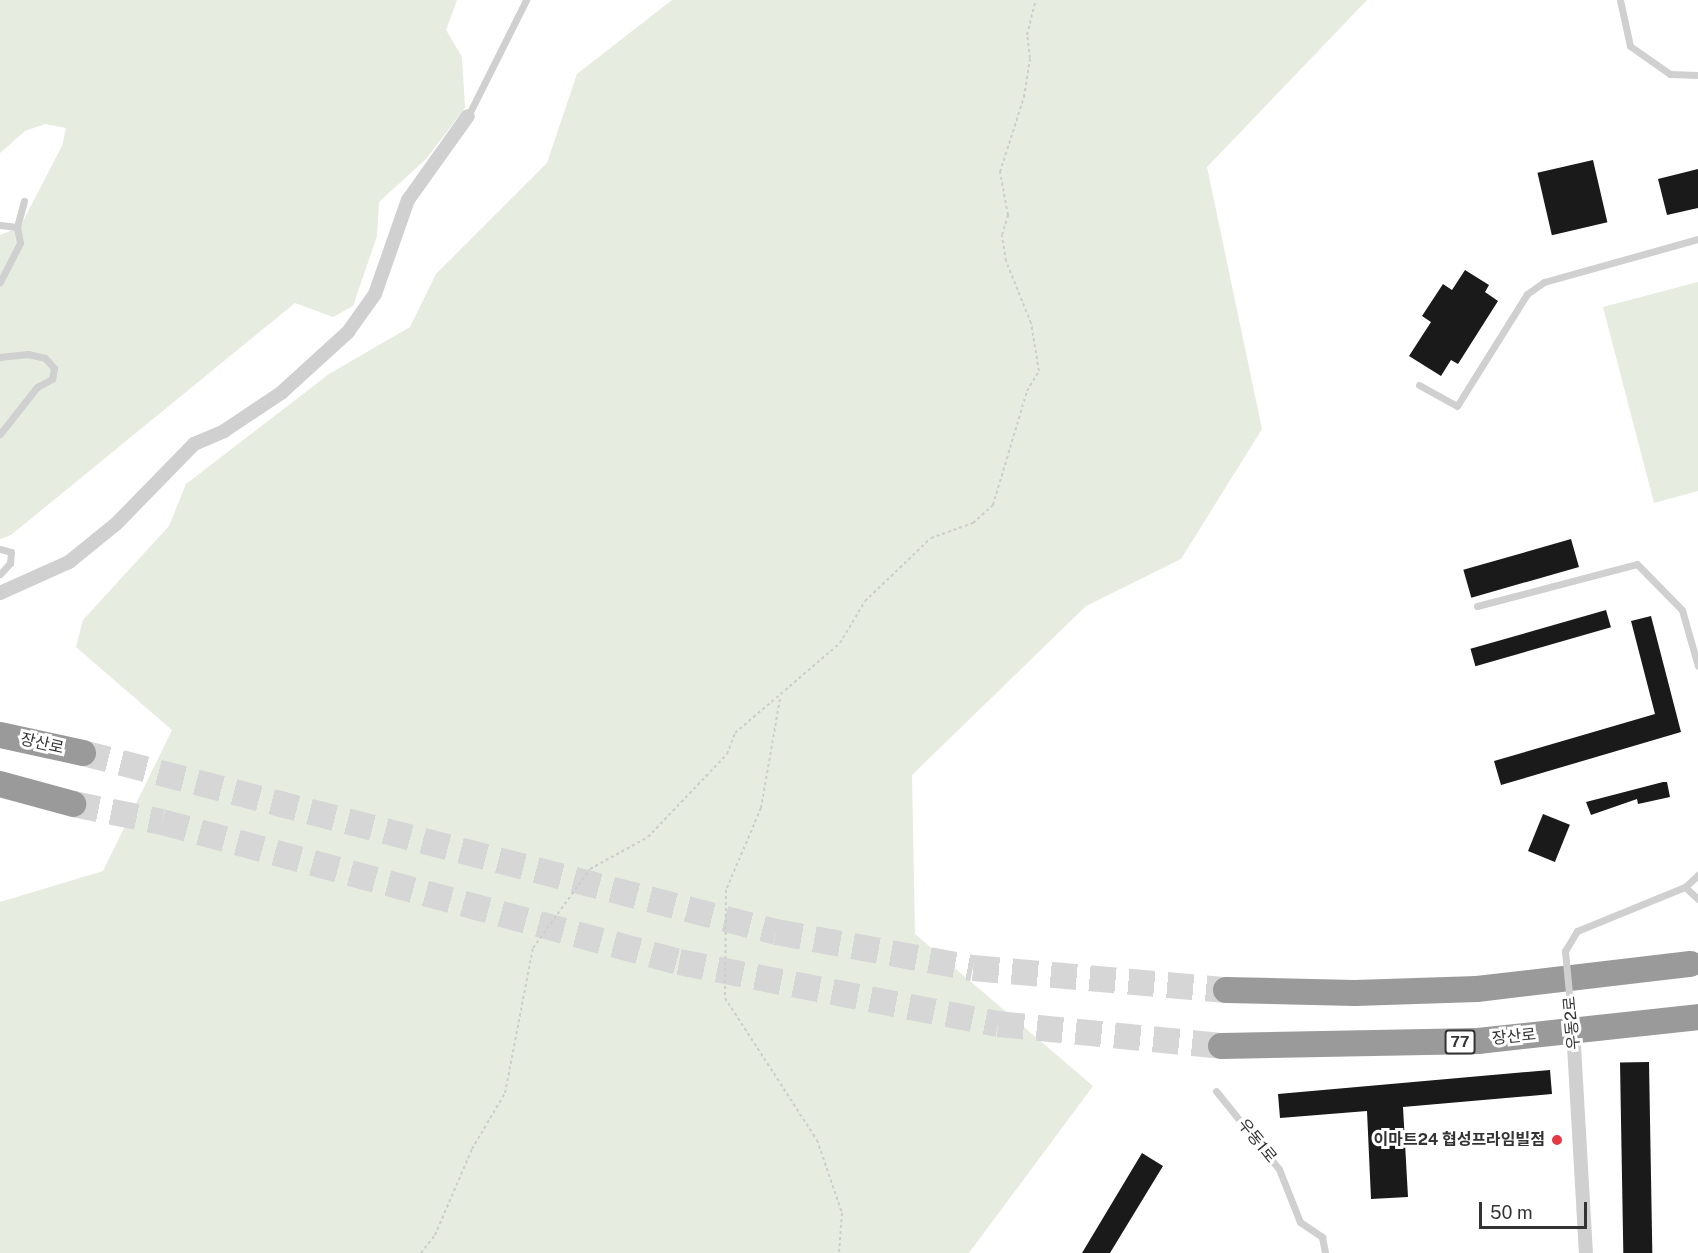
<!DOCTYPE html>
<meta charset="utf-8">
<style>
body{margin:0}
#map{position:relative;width:1698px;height:1253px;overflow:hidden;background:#fff;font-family:"Public Sans","Noto Sans KR",sans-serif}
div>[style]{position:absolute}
.green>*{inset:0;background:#e6ecdf}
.building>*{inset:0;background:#1a1a1a;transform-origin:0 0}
.highway-tunnel>*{height:26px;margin-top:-13px;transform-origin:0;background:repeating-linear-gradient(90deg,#d6d6d6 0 26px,transparent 0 39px)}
.path>*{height:2px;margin-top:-1px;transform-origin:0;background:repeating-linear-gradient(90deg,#cdcdcd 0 3px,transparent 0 6px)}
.lane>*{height:7px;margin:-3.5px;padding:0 3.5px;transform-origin:3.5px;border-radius:3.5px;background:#d0d0d0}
.street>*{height:14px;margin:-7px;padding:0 7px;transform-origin:7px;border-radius:7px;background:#d0d0d0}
.highway>*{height:26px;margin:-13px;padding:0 13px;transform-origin:13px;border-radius:13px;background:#9a9a9a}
.lane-bridge>*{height:7px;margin:-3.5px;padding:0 3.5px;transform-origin:3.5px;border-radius:3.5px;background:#d0d0d0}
.dots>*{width:16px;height:16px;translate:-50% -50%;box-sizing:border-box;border:3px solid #fff;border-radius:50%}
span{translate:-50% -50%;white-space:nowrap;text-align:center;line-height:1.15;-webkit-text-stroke:6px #fff;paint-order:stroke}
.shield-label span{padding:2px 4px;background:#fff;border:2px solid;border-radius:4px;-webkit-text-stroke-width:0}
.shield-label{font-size:15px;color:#333;font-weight:700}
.street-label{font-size:16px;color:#333}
.poi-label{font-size:16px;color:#333;font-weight:700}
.right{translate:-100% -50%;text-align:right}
.scale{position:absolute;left:1479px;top:1202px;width:108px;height:27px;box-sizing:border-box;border:3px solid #333;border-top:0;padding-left:8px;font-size:18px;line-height:21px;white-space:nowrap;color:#333;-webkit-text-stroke:4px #fff;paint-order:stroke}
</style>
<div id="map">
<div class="green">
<div style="clip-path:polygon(0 0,457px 0,446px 30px,462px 57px,465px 108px,426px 159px,379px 202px,377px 236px,353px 306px,333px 317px,295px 303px,11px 535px,0 539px,0 235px,20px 227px,62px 146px,66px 128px,45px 124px,25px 131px,0 153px)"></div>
<div style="clip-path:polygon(672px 0,1367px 0,1207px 167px,1262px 429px,1181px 559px,1086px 606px,912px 775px,915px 934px,1093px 1086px,969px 1253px,0 1253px,0 902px,103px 871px,172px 730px,76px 647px,83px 620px,169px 526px,186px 484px,329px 374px,410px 327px,436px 274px,547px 163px,577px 74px)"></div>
<div style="clip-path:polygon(1698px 282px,1698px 491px,1654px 503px,1603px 307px)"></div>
</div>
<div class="building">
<div style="left:1593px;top:160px;width:64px;height:57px;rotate:77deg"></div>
<div style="clip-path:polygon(1698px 169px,1698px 208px,1667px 215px,1658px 179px)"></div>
<div style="clip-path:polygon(1465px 270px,1489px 285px,1485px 292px,1498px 301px,1458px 364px,1451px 360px,1441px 376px,1409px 356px,1431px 322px,1422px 316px,1443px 284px,1452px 290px)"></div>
<div style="left:1571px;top:539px;width:29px;height:112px;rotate:74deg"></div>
<div style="left:1606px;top:610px;width:18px;height:141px;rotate:74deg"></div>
<div style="clip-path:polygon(1651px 616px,1681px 732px,1501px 785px,1494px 761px,1655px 714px,1631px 621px)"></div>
<div style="clip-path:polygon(1663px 782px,1667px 782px,1670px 797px,1638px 804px,1637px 799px,1591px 815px,1586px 802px)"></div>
<div style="left:1543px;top:814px;width:29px;height:40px;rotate:22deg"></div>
<div style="left:1649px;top:1062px;width:191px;height:29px;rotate:89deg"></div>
<div style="clip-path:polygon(1550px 1070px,1552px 1094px,1403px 1107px,1408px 1197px,1371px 1199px,1367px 1111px,1280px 1118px,1278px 1094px)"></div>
<div style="clip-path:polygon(1142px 1153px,1163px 1166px,1110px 1253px,1082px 1253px)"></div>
</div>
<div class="highway-tunnel">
<div style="left:83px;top:753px;width:716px;rotate:14.48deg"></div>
<div style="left:776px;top:932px;width:200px;rotate:10.4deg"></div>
<div style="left:973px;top:968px;width:254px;rotate:5deg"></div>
<div style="left:73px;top:804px;width:91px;rotate:11.4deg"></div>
<div style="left:162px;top:822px;width:536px;rotate:15.15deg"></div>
<div style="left:679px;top:962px;width:325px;rotate:11deg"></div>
<div style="left:998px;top:1024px;width:224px;rotate:5.6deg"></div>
</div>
<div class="path">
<div style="left:780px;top:699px;width:111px;rotate:99.9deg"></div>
<div style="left:761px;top:808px;width:89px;rotate:113.1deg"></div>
<div style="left:726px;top:890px;width:108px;rotate:90.5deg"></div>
<div style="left:725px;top:998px;width:169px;rotate:57.1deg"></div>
<div style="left:817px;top:1140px;width:77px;rotate:71.1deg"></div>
<div style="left:842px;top:1213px;width:40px;rotate:94.3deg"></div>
<div style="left:421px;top:1253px;width:23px;rotate:-52deg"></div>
<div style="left:435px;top:1235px;width:94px;rotate:-66.7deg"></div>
<div style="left:472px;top:1149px;width:65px;rotate:-59.5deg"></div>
<div style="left:505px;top:1093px;width:148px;rotate:-79.1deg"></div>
<div style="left:533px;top:948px;width:97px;rotate:-54.2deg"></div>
<div style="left:590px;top:869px;width:66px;rotate:-28.9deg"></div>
<div style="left:648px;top:837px;width:115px;rotate:-46.4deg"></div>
<div style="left:727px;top:754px;width:22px;rotate:-69deg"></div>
<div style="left:735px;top:733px;width:138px;rotate:-40.6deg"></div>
<div style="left:840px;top:643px;width:49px;rotate:-59.2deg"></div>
<div style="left:865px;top:601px;width:91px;rotate:-43.7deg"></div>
<div style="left:931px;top:538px;width:45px;rotate:-19.7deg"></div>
<div style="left:973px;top:523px;width:27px;rotate:-42deg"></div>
<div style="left:993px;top:505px;width:119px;rotate:-73.4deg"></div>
<div style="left:1027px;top:391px;width:23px;rotate:-59deg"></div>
<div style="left:1039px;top:371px;width:49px;rotate:-99.5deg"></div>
<div style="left:1031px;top:323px;width:67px;rotate:-112deg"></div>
<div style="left:1006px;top:261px;width:26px;rotate:-99deg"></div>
<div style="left:1002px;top:235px;width:21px;rotate:-73deg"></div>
<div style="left:1008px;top:215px;width:44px;rotate:-100.5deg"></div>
<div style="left:1000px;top:172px;width:79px;rotate:-72.3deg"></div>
<div style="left:1024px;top:97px;width:39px;rotate:-81deg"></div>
<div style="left:1030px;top:58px;width:23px;rotate:-97deg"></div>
<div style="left:1027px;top:35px;width:36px;rotate:-76deg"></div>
</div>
<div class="lane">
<div style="left:1620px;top:0;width:47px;rotate:77.7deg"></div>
<div style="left:1630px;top:46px;width:49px;rotate:35deg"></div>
<div style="left:1670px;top:74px;width:28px;rotate:2deg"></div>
<div style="left:468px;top:116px;width:130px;rotate:-63.4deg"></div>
<div style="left:0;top:225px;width:17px;rotate:7deg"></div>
<div style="left:17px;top:227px;width:16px;rotate:79deg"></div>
<div style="left:20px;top:243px;width:44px;rotate:117.1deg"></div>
<div style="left:17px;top:227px;width:27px;rotate:-75deg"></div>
<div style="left:0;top:357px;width:28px;rotate:-6deg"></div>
<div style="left:28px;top:354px;width:17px;rotate:13deg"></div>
<div style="left:45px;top:358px;width:13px;rotate:48deg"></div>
<div style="left:54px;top:368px;width:11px;rotate:100deg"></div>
<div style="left:52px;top:379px;width:17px;rotate:152deg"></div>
<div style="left:37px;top:387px;width:60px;rotate:128.2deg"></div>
<div style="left:1419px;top:385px;width:43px;rotate:28.9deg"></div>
<div style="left:1457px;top:406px;width:132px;rotate:-58deg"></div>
<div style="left:1527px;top:294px;width:21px;rotate:-35deg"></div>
<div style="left:1544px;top:282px;width:160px;rotate:-15.6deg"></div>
<div style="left:0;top:549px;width:11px;rotate:15deg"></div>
<div style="left:11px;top:552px;width:11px;rotate:95deg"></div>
<div style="left:10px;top:563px;width:15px;rotate:132deg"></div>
<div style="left:1477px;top:606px;width:165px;rotate:-14.7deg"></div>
<div style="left:1637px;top:564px;width:64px;rotate:45.6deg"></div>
<div style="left:1682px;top:610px;width:58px;rotate:74.1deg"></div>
<div style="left:1685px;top:887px;width:18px;rotate:-43deg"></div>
<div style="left:1565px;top:951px;width:23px;rotate:-59deg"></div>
<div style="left:1577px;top:931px;width:117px;rotate:-22.2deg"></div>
<div style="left:1685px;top:887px;width:18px;rotate:43deg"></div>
<div style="left:1216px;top:1091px;width:100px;rotate:51.1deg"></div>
<div style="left:1279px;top:1169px;width:57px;rotate:68.4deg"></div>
<div style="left:1300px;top:1222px;width:27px;rotate:34deg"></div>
<div style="left:1322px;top:1237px;width:16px;rotate:79deg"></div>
</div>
<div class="street">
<div style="left:0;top:593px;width:76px;rotate:-24.2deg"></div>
<div style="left:69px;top:562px;width:60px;rotate:-39deg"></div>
<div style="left:116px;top:524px;width:112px;rotate:-45.7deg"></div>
<div style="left:194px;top:444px;width:33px;rotate:-23deg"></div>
<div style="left:224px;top:431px;width:69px;rotate:-33.7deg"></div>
<div style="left:281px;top:393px;width:91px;rotate:-42.3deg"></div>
<div style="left:348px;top:332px;width:47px;rotate:-54.6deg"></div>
<div style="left:375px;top:294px;width:100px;rotate:-70.7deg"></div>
<div style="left:408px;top:200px;width:103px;rotate:-54.5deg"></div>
<div style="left:1574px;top:1046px;width:207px;rotate:86.7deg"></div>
</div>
<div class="highway">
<div style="left:0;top:735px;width:85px;rotate:12.2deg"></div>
<div style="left:0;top:784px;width:76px;rotate:15.3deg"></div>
<div style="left:1226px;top:990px;width:129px;rotate:1.3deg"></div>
<div style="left:1355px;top:993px;width:122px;rotate:-1.9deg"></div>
<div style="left:1477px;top:989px;width:215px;rotate:-6.7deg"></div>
<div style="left:1221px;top:1046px;width:257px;rotate:-1.1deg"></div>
<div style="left:1478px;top:1041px;width:221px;rotate:-6.2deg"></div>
</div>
<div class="lane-bridge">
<div style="left:1565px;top:951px;width:95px;rotate:84.6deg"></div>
</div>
<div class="dots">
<div style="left:1557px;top:1140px;background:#e63946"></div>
</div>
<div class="shield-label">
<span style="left:1460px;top:1042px">77</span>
</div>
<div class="street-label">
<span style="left:42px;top:744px;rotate:13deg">장산로</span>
<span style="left:1572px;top:1023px;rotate:-95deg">우동2로</span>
<span style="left:1514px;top:1037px;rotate:-6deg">장산로</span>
<span style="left:1257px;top:1141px;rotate:51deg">우동1로</span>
</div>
<div class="poi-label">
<span class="right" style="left:1545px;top:1140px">이마트24 협성프라임빌점</span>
</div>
<div class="scale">50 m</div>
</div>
